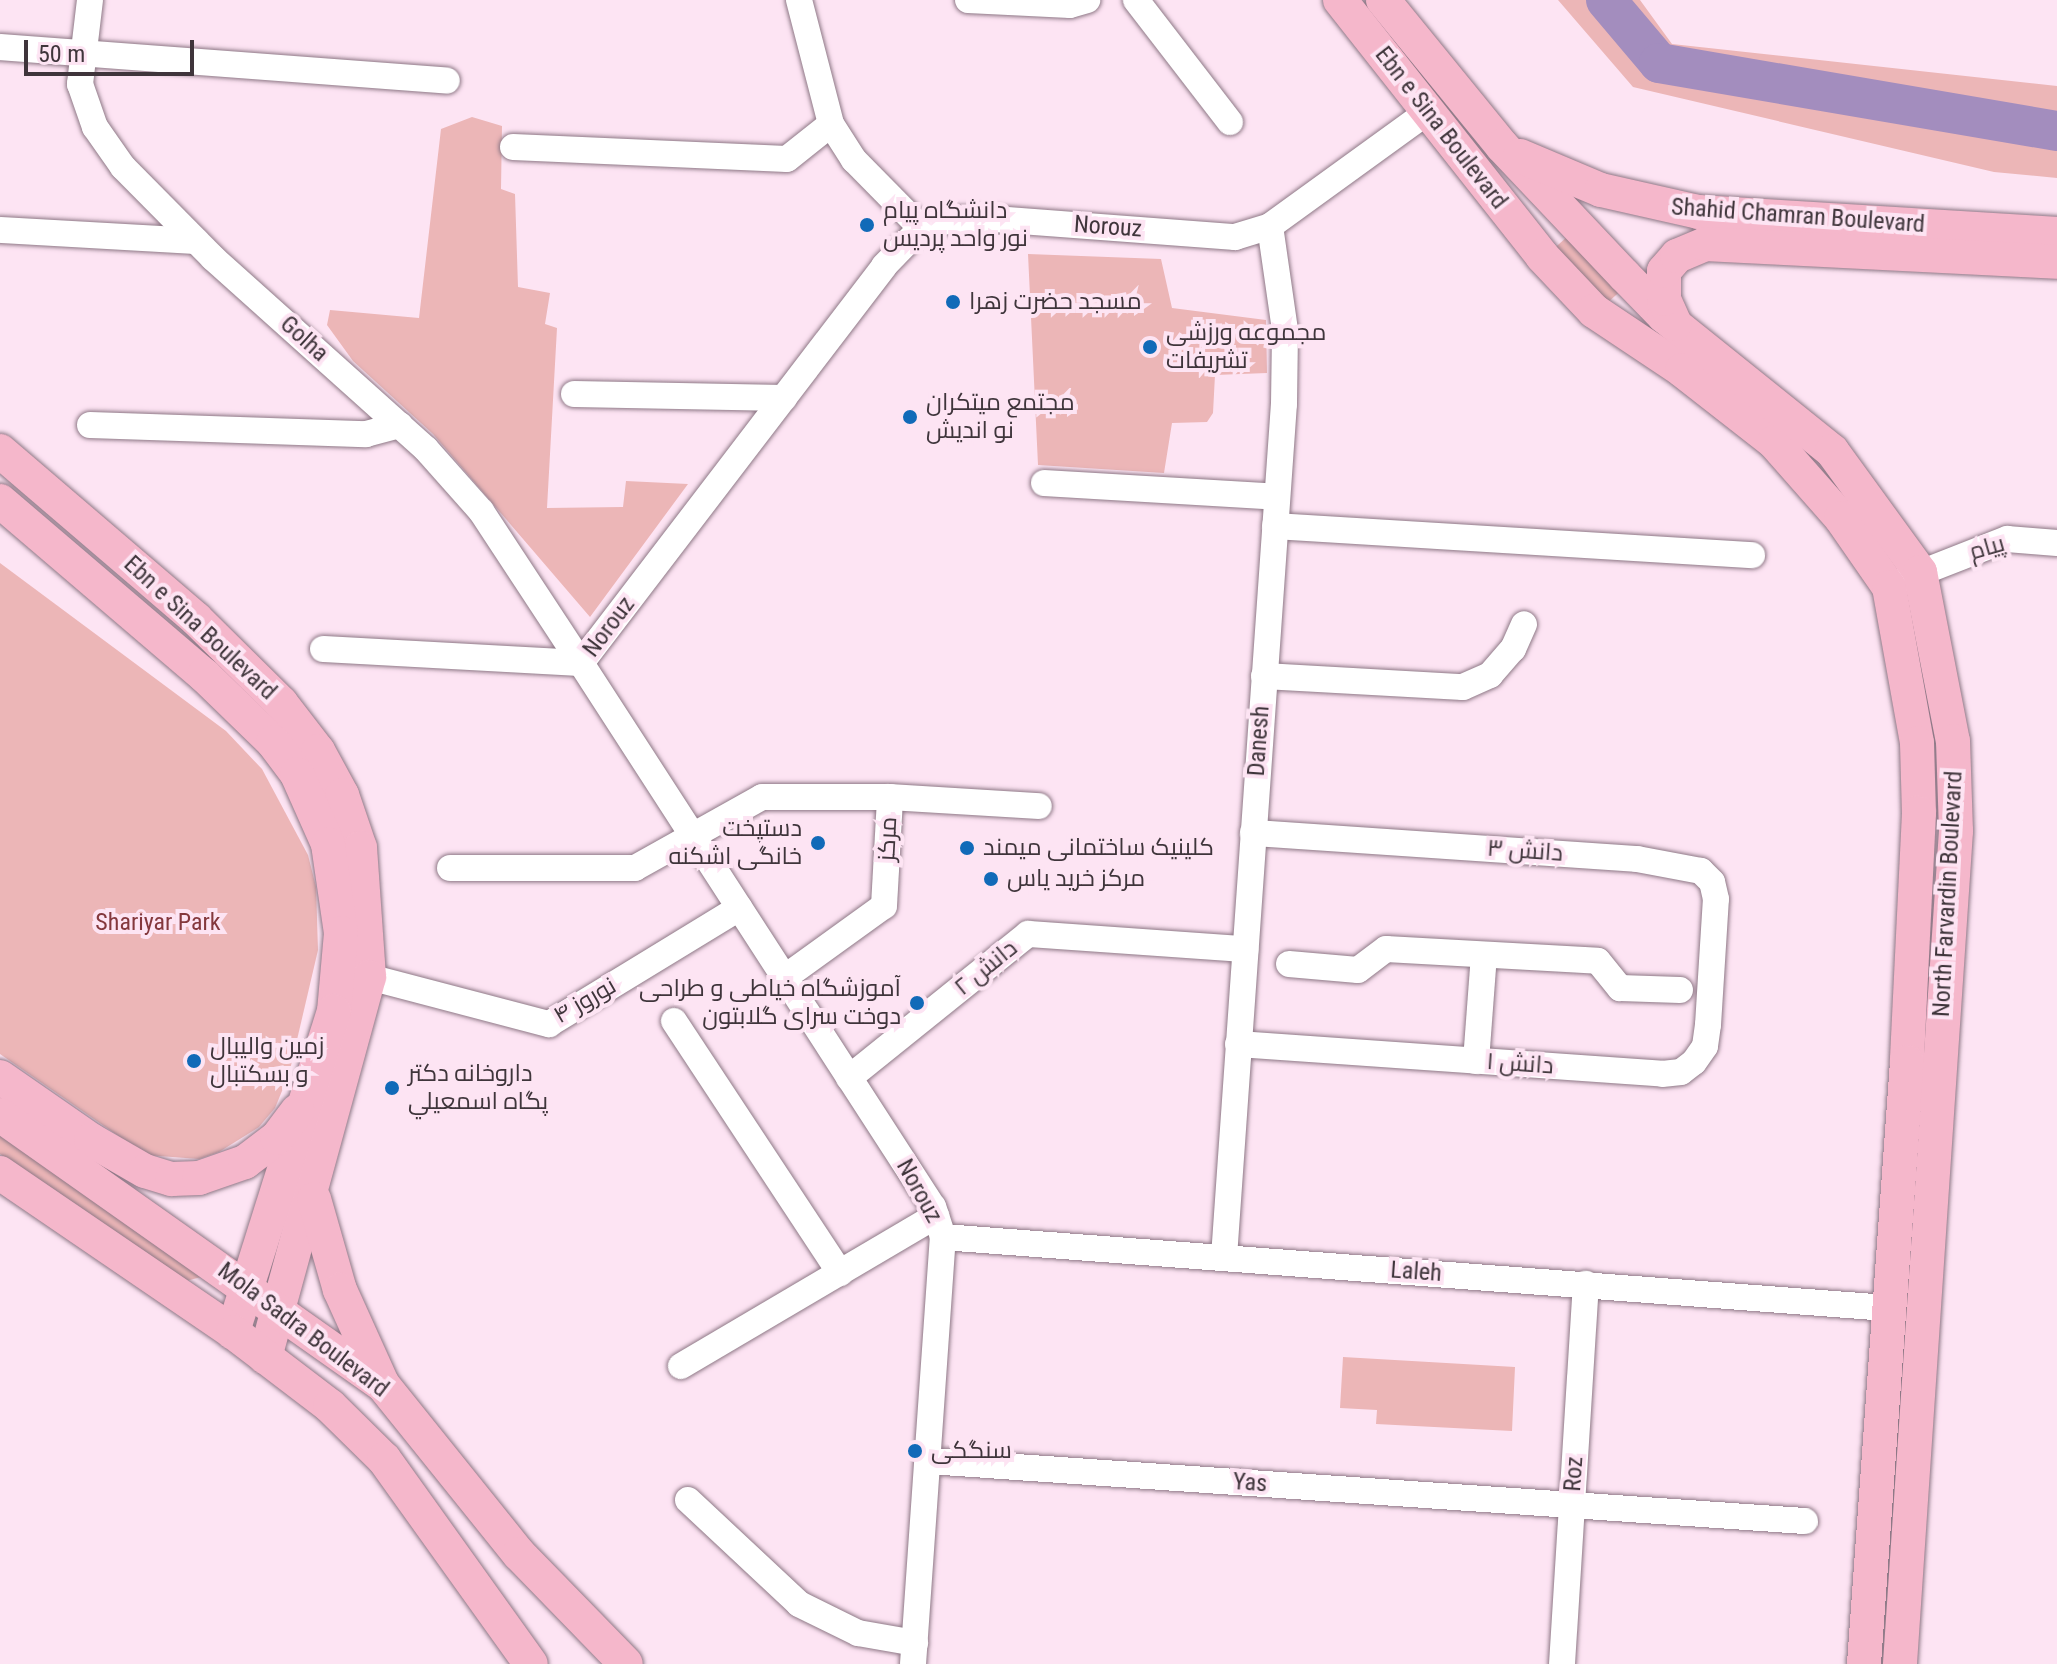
<!DOCTYPE html>
<meta charset="utf-8">
<style>
body{margin:0}
#map{position:relative;width:2057px;height:1664px;overflow:hidden;background:#fde4f3;font-family:"Roboto Condensed",Cairo,sans-serif}
div>[style]{position:absolute}
.green>*{inset:0;background:#ecb6b7;transform-origin:0 0}
.river>*{height:40px;margin:-20px;padding:0 20px;transform-origin:20px;border-radius:20px;background:#a38dbe}
.roads{filter:drop-shadow(0 0 2px #8e7886) drop-shadow(0 0 2px #8e7886)}
.minor>*{height:26px;margin:-13px;padding:0 13px;transform-origin:13px;border-radius:13px;background:#fff}
.major>*{height:34px;margin:-17px;padding:0 17px;transform-origin:17px;border-radius:17px;background:#f5b7cb}
.dots>*{width:22px;height:22px;translate:-50% -50%;box-sizing:border-box;border:4px solid #fde4f3;border-radius:50%}
span{translate:-50% -50%;white-space:nowrap;text-align:center;line-height:1.15;-webkit-text-stroke:8px #fde4f3;paint-order:stroke}
.street-label{font-size:24px;color:#3f353b}
.poi-label{font-size:24px;color:#3f353b}
.left{translate:0 -50%;text-align:left}
.right{translate:-100% -50%;text-align:right}
.park-label{font-size:24px;color:#84383d}
.scale{position:absolute;left:24px;top:40px;width:170px;height:36px;box-sizing:border-box;border:4px solid #3f353b;border-top:0;padding-left:10px;font-size:24px;line-height:28px;white-space:nowrap;color:#3f353b;-webkit-text-stroke:6px #fde4f3;paint-order:stroke}
</style>
<div id="map">
<div class="green">
<div style="clip-path:polygon(1558px 0,1640px 0,1672px 44px,2057px 86px,2057px 178px,1994px 172px,1633px 87px)"></div>
<div style="clip-path:polygon(472px 117px,502px 126px,501px 189px,515px 194px,518px 287px,550px 293px,545px 324px,557px 328px,547px 508px,623px 507px,626px 481px,688px 484px,590px 617px,433px 434px,353px 361px,327px 325px,330px 310px,419px 318px,441px 129px)"></div>
<div style="left:1568px;top:236px;width:76px;height:18px;rotate:48deg"></div>
<div style="clip-path:polygon(1028px 254px,1161px 259px,1172px 308px,1266px 320px,1267px 373px,1215px 375px,1213px 413px,1207px 422px,1172px 423px,1164px 473px,1038px 465px)"></div>
<div style="clip-path:polygon(0 563px,226px 731px,262px 769px,308px 855px,316px 887px,318px 950px,289px 1074px,275px 1108px,259px 1127px,219px 1152px,199px 1159px,146px 1155px,0 1054px)"></div>
<div style="clip-path:polygon(0 1128px,201px 1277px,186px 1281px,0 1154px)"></div>
<div style="clip-path:polygon(1343px 1357px,1515px 1367px,1512px 1431px,1376px 1424px,1377px 1410px,1340px 1408px)"></div>
</div>
<div class="river">
<div style="left:1606px;top:0;width:82px;rotate:49.9deg"></div>
<div style="left:1659px;top:63px;width:404px;rotate:9.7deg"></div>
</div>
<div class="roads">
<div class="minor">
<div style="left:90px;top:0;width:85px;rotate:96.8deg"></div>
<div style="left:80px;top:84px;width:46px;rotate:70.8deg"></div>
<div style="left:95px;top:127px;width:49px;rotate:55deg"></div>
<div style="left:123px;top:167px;width:128px;rotate:45.3deg"></div>
<div style="left:213px;top:258px;width:286px;rotate:41.9deg"></div>
<div style="left:426px;top:449px;width:83px;rotate:48.4deg"></div>
<div style="left:481px;top:511px;width:182px;rotate:56.7deg"></div>
<div style="left:799px;top:0;width:128px;rotate:75.5deg"></div>
<div style="left:831px;top:124px;width:43px;rotate:57.4deg"></div>
<div style="left:854px;top:160px;width:95px;rotate:45.4deg"></div>
<div style="left:968px;top:0;width:102px;rotate:2.8deg"></div>
<div style="left:1070px;top:5px;width:18px;rotate:-16deg"></div>
<div style="left:1136px;top:0;width:154px;rotate:52.4deg"></div>
<div style="left:0;top:47px;width:448px;rotate:4.3deg"></div>
<div style="left:513px;top:147px;width:274px;rotate:2.5deg"></div>
<div style="left:787px;top:159px;width:56px;rotate:-38.5deg"></div>
<div style="left:0;top:230px;width:196px;rotate:3.2deg"></div>
<div style="left:574px;top:394px;width:210px;rotate:1.1deg"></div>
<div style="left:90px;top:425px;width:276px;rotate:1.9deg"></div>
<div style="left:366px;top:434px;width:35px;rotate:-15deg"></div>
<div style="left:1044px;top:483px;width:233px;rotate:3.4deg"></div>
<div style="left:1275px;top:526px;width:478px;rotate:3.5deg"></div>
<div style="left:1905px;top:579px;width:110px;rotate:-21.4deg"></div>
<div style="left:2007px;top:539px;width:50px;rotate:4.6deg"></div>
<div style="left:323px;top:649px;width:258px;rotate:3.1deg"></div>
<div style="left:1264px;top:676px;width:199px;rotate:3.2deg"></div>
<div style="left:1463px;top:687px;width:30px;rotate:-24deg"></div>
<div style="left:1490px;top:675px;width:35px;rotate:-49deg"></div>
<div style="left:1513px;top:649px;width:27px;rotate:-66deg"></div>
<div style="left:450px;top:868px;width:185px"></div>
<div style="left:635px;top:868px;width:145px;rotate:-29.2deg"></div>
<div style="left:762px;top:797px;width:128px"></div>
<div style="left:1289px;top:964px;width:69px;rotate:5deg"></div>
<div style="left:1358px;top:970px;width:35px;rotate:-37deg"></div>
<div style="left:1386px;top:949px;width:212px;rotate:3.2deg"></div>
<div style="left:1598px;top:961px;width:35px;rotate:51deg"></div>
<div style="left:1620px;top:988px;width:60px;rotate:1.9deg"></div>
<div style="left:354px;top:973px;width:202px;rotate:14.7deg"></div>
<div style="left:549px;top:1024px;width:223px;rotate:-31.4deg"></div>
<div style="left:784px;top:978px;width:123px;rotate:-35.8deg"></div>
<div style="left:884px;top:906px;width:109px;rotate:-86.8deg"></div>
<div style="left:890px;top:797px;width:149px;rotate:3.5deg"></div>
<div style="left:674px;top:1021px;width:302px;rotate:56.6deg"></div>
<div style="left:1238px;top:1044px;width:425px;rotate:4deg"></div>
<div style="left:1662px;top:1074px;width:19px;rotate:-6deg"></div>
<div style="left:1681px;top:1072px;width:16px;rotate:-38deg"></div>
<div style="left:1694px;top:1062px;width:19px;rotate:-55deg"></div>
<div style="left:1705px;top:1046px;width:21px;rotate:-82deg"></div>
<div style="left:1708px;top:1025px;width:126px;rotate:-86.4deg"></div>
<div style="left:1716px;top:899px;width:17px;rotate:-103deg"></div>
<div style="left:1712px;top:882px;width:16px;rotate:-135deg"></div>
<div style="left:1701px;top:871px;width:65px;rotate:-169.4deg"></div>
<div style="left:1637px;top:859px;width:385px;rotate:-176.1deg"></div>
<div style="left:1476px;top:1061px;width:106px;rotate:-85.7deg"></div>
<div style="left:849px;top:1078px;width:230px;rotate:-38.8deg"></div>
<div style="left:1028px;top:934px;width:218px;rotate:4deg"></div>
<div style="left:943px;top:1237px;width:948px;rotate:4.3deg"></div>
<div style="left:1224px;top:1257px;width:855px;rotate:-85.98deg"></div>
<div style="left:1284px;top:404px;width:74px;rotate:-89.2deg"></div>
<div style="left:1285px;top:330px;width:105px;rotate:-98.2deg"></div>
<div style="left:681px;top:1366px;width:296px;rotate:-30.5deg"></div>
<div style="left:929px;top:1461px;width:878px;rotate:3.92deg"></div>
<div style="left:688px;top:1500px;width:152px;rotate:43.1deg"></div>
<div style="left:799px;top:1604px;width:66px;rotate:26.2deg"></div>
<div style="left:858px;top:1633px;width:58px;rotate:10deg"></div>
<div style="left:913px;top:1664px;width:428px;rotate:-86deg"></div>
<div style="left:943px;top:1237px;width:32px;rotate:-108deg"></div>
<div style="left:933px;top:1207px;width:648px;rotate:-122.91deg"></div>
<div style="left:581px;top:663px;width:499px;rotate:-52.6deg"></div>
<div style="left:884px;top:266px;width:53px;rotate:-45.8deg"></div>
<div style="left:921px;top:228px;width:34px;rotate:-15deg"></div>
<div style="left:954px;top:219px;width:40px"></div>
<div style="left:994px;top:219px;width:242px;rotate:4.3deg"></div>
<div style="left:1235px;top:237px;width:37px;rotate:-17deg"></div>
<div style="left:1270px;top:226px;width:196px;rotate:-35.9deg"></div>
<div style="left:1562px;top:1664px;width:381px;rotate:-86.4deg"></div>
</div>
<div class="major">
<div style="left:1340px;top:0;width:326px;rotate:51.7deg"></div>
<div style="left:1542px;top:256px;width:76px;rotate:46.6deg"></div>
<div style="left:1594px;top:311px;width:106px;rotate:33.8deg"></div>
<div style="left:1682px;top:370px;width:117px;rotate:38deg"></div>
<div style="left:1774px;top:442px;width:101px;rotate:48.6deg"></div>
<div style="left:1841px;top:518px;width:84px;rotate:55.2deg"></div>
<div style="left:1889px;top:587px;width:158px;rotate:79.8deg"></div>
<div style="left:1917px;top:743px;width:70px;rotate:88.4deg"></div>
<div style="left:1919px;top:813px;width:249px;rotate:92.8deg"></div>
<div style="left:1907px;top:1062px;width:604px;rotate:94.09deg"></div>
<div style="left:1383px;top:0;width:188px;rotate:50.8deg"></div>
<div style="left:1502px;top:146px;width:179px;rotate:46.6deg"></div>
<div style="left:1625px;top:276px;width:56px;rotate:45.7deg"></div>
<div style="left:1664px;top:316px;width:216px;rotate:38.8deg"></div>
<div style="left:1832px;top:451px;width:150px;rotate:54deg"></div>
<div style="left:1920px;top:572px;width:172px;rotate:79deg"></div>
<div style="left:1953px;top:741px;width:90px;rotate:88.1deg"></div>
<div style="left:1956px;top:831px;width:835px;rotate:93.85deg"></div>
<div style="left:1520px;top:156px;width:88px;rotate:22.8deg"></div>
<div style="left:1601px;top:190px;width:100px;rotate:12.7deg"></div>
<div style="left:1699px;top:212px;width:359px;rotate:3.5deg"></div>
<div style="left:1675px;top:324px;width:27px;rotate:-114deg"></div>
<div style="left:1664px;top:299px;width:28px;rotate:-90deg"></div>
<div style="left:1664px;top:271px;width:20px;rotate:-49deg"></div>
<div style="left:1677px;top:256px;width:30px;rotate:-23deg"></div>
<div style="left:1705px;top:244px;width:352px;rotate:2.9deg"></div>
<div style="left:0;top:451px;width:258px;rotate:40.6deg"></div>
<div style="left:196px;top:619px;width:120px;rotate:44.7deg"></div>
<div style="left:281px;top:703px;width:61px;rotate:52.4deg"></div>
<div style="left:318px;top:751px;width:50px;rotate:61.4deg"></div>
<div style="left:342px;top:795px;width:56px;rotate:71.2deg"></div>
<div style="left:360px;top:848px;width:129px;rotate:86deg"></div>
<div style="left:369px;top:977px;width:394px;rotate:105.3deg"></div>
<div style="left:0;top:501px;width:268px;rotate:40.5deg"></div>
<div style="left:204px;top:675px;width:96px;rotate:44.2deg"></div>
<div style="left:273px;top:742px;width:40px;rotate:53deg"></div>
<div style="left:297px;top:774px;width:77px;rotate:66.1deg"></div>
<div style="left:328px;top:844px;width:90px;rotate:81.7deg"></div>
<div style="left:341px;top:933px;width:78px;rotate:95.1deg"></div>
<div style="left:334px;top:1011px;width:337px;rotate:107.5deg"></div>
<div style="left:0;top:1077px;width:111px;rotate:34.7deg"></div>
<div style="left:91px;top:1140px;width:62px;rotate:29.9deg"></div>
<div style="left:145px;top:1171px;width:28px;rotate:17deg"></div>
<div style="left:172px;top:1179px;width:27px;rotate:-2deg"></div>
<div style="left:199px;top:1178px;width:49px;rotate:-19.2deg"></div>
<div style="left:245px;top:1162px;width:40px;rotate:-37deg"></div>
<div style="left:277px;top:1138px;width:34px;rotate:-53deg"></div>
<div style="left:0;top:1115px;width:469px;rotate:35.2deg"></div>
<div style="left:383px;top:1385px;width:217px;rotate:51.2deg"></div>
<div style="left:519px;top:1554px;width:153px;rotate:45.8deg"></div>
<div style="left:0;top:1173px;width:282px;rotate:34.3deg"></div>
<div style="left:233px;top:1332px;width:122px;rotate:37.3deg"></div>
<div style="left:330px;top:1406px;width:76px;rotate:44.5deg"></div>
<div style="left:384px;top:1459px;width:252px;rotate:54.4deg"></div>
<div style="left:314px;top:1199px;width:95px;rotate:74.1deg"></div>
<div style="left:340px;top:1290px;width:100px;rotate:65.7deg"></div>
</div>
</div>
<div class="dots">
<div style="left:867px;top:225px;background:#116ab8"></div>
<div style="left:953px;top:302px;background:#116ab8"></div>
<div style="left:1150px;top:347px;background:#116ab8"></div>
<div style="left:910px;top:417px;background:#116ab8"></div>
<div style="left:818px;top:843px;background:#116ab8"></div>
<div style="left:967px;top:848px;background:#116ab8"></div>
<div style="left:991px;top:879px;background:#116ab8"></div>
<div style="left:917px;top:1003px;background:#116ab8"></div>
<div style="left:194px;top:1061px;background:#116ab8"></div>
<div style="left:392px;top:1088px;background:#116ab8"></div>
<div style="left:915px;top:1451px;background:#116ab8"></div>
</div>
<div class="street-label">
<span style="left:1441px;top:128px;rotate:52deg">Ebn e Sina Boulevard</span>
<span style="left:1798px;top:216px;rotate:4deg">Shahid Chamran Boulevard</span>
<span style="left:1108px;top:227px;rotate:4deg">Norouz</span>
<span style="left:304px;top:339px;rotate:42deg">Golha</span>
<span style="left:1987px;top:548px;rotate:-16deg">پیام</span>
<span style="left:609px;top:627px;rotate:-53deg">Norouz</span>
<span style="left:200px;top:628px;rotate:43deg">Ebn e Sina Boulevard</span>
<span style="left:1259px;top:741px;rotate:-86deg">Danesh</span>
<span style="left:888px;top:839px;rotate:-87deg">مرکز</span>
<span style="left:1525px;top:851px;rotate:4deg">دانش ۳</span>
<span style="left:1948px;top:894px;rotate:-87deg">North Farvardin Boulevard</span>
<span style="left:986px;top:968px;rotate:-39deg">دانش ۲</span>
<span style="left:585px;top:1001px;rotate:-30deg">نوروز ۴</span>
<span style="left:1520px;top:1064px;rotate:4deg">دانش ۱</span>
<span style="left:919px;top:1191px;rotate:61deg">Norouz</span>
<span style="left:1416px;top:1272px;rotate:4deg">Laleh</span>
<span style="left:303px;top:1330px;rotate:37deg">Mola Sadra Boulevard</span>
<span style="left:1574px;top:1474px;rotate:-86deg">Roz</span>
<span style="left:1250px;top:1483px;rotate:4deg">Yas</span>
</div>
<div class="poi-label">
<span class="left" style="left:883px;top:225px">دانشگاه پیام<br>نور واحد پردیس</span>
<span class="left" style="left:969px;top:302px">مسجد حضرت زهرا</span>
<span class="left" style="left:1166px;top:347px">مجموعه ورزشی<br>تشریفات</span>
<span class="left" style="left:926px;top:417px">مجتمع میتکران<br>نو اندیش</span>
<span class="right" style="left:802px;top:843px">دستپخت<br>خانگی اشکنه</span>
<span class="left" style="left:983px;top:848px">کلینیک ساختمانی میمند</span>
<span class="left" style="left:1007px;top:879px">مرکز خرید یاس</span>
<span class="right" style="left:901px;top:1003px">آموزشگاه خیاطی و طراحی<br>دوخت سرای گلابتون</span>
<span class="left" style="left:210px;top:1061px">زمین والیبال<br>و بسکتبال</span>
<span class="left" style="left:408px;top:1088px">داروخانه دكتر<br>پگاه اسمعيلي</span>
<span class="left" style="left:931px;top:1451px">سنگکی</span>
</div>
<div class="park-label">
<span style="left:158px;top:923px">Shariyar Park</span>
</div>
<div class="scale">50 m</div>
</div>
